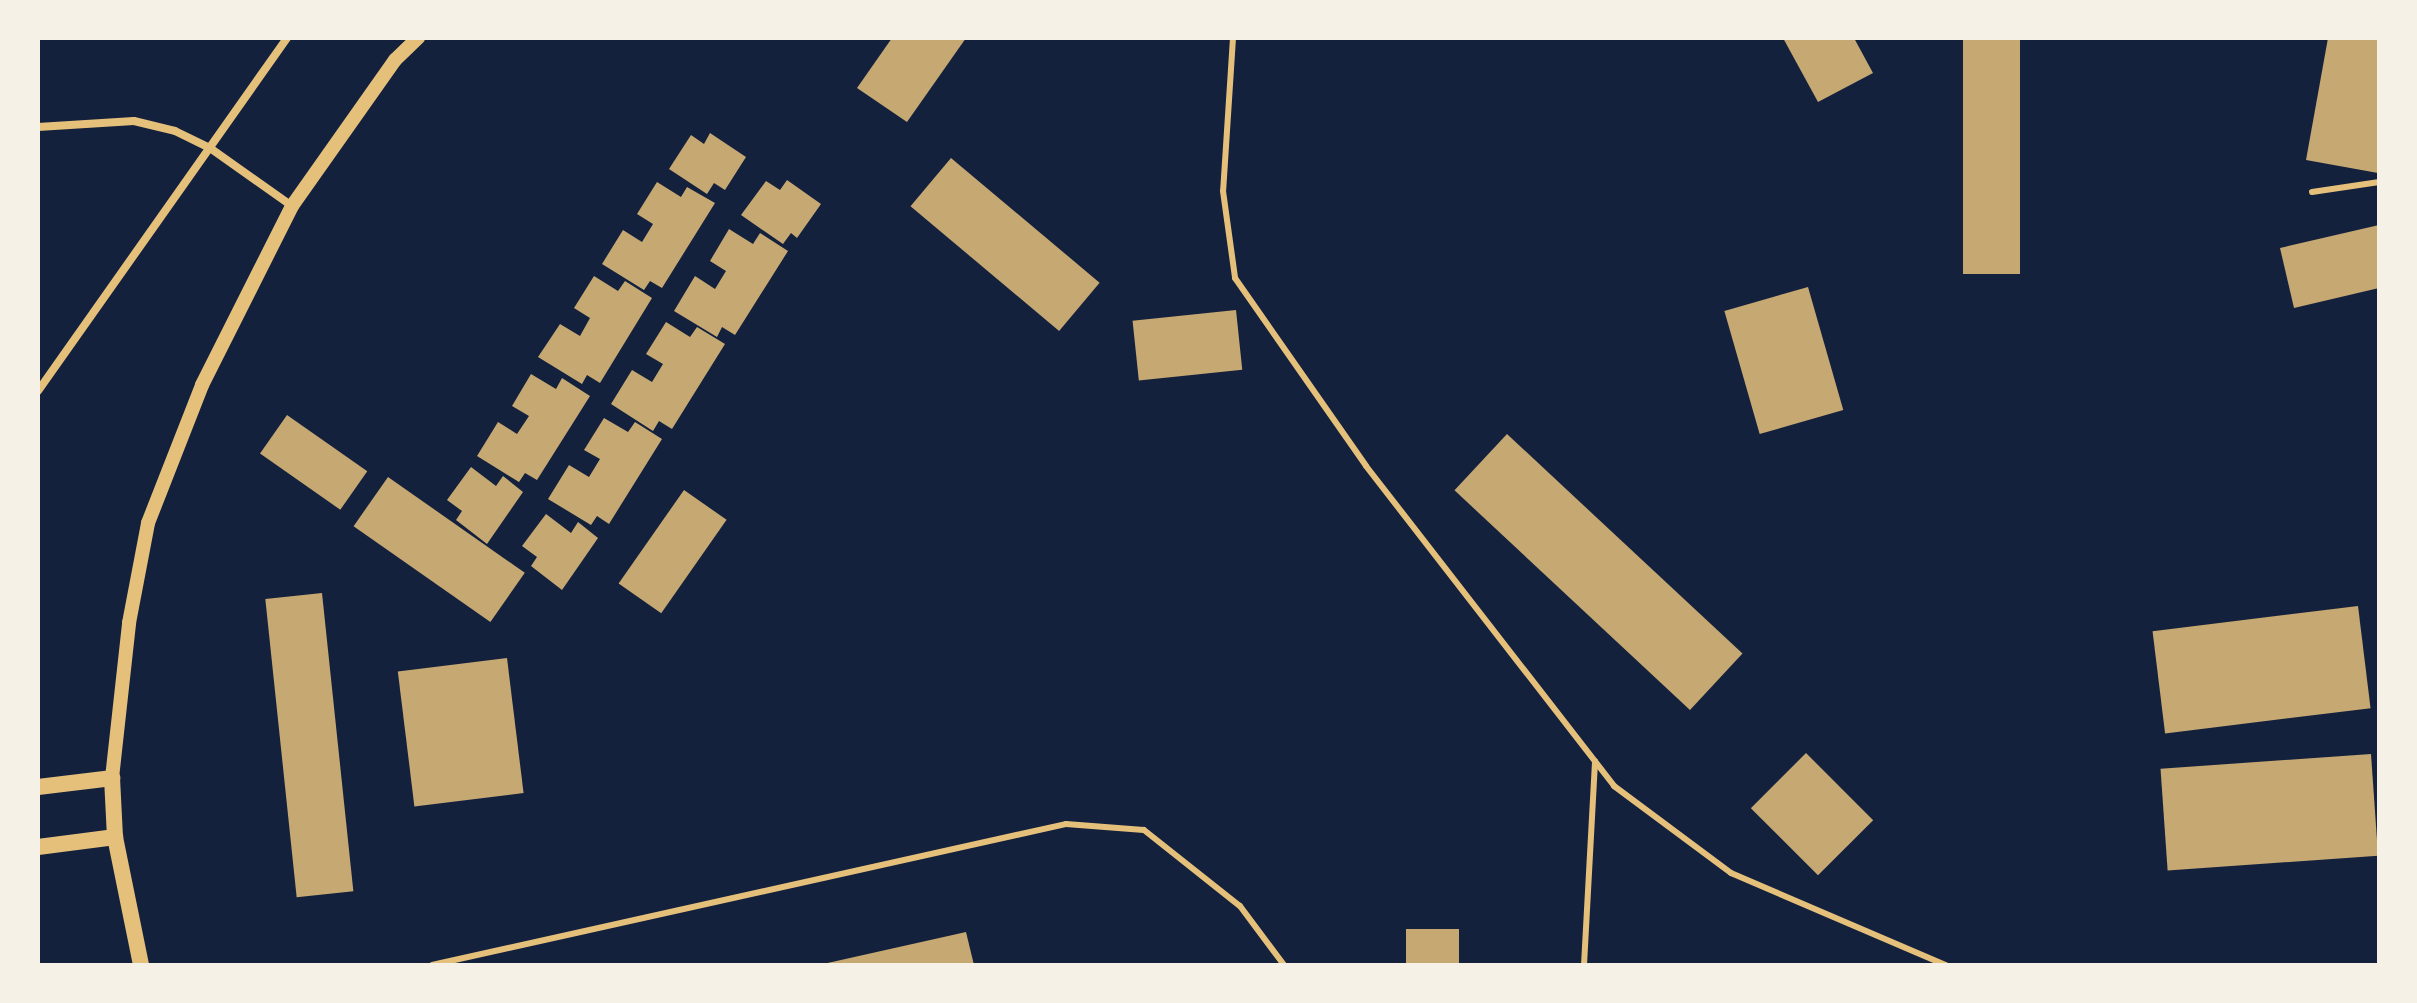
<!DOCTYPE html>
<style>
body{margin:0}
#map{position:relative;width:2417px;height:1003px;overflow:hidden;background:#14213d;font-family:"Fira Sans Condensed",sans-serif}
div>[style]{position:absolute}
.building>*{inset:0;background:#c6a872;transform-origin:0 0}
.service>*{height:6px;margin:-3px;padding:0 3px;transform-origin:3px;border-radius:3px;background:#e5c07b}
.minor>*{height:8px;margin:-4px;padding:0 4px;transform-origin:4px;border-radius:4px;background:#e5c07b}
.tertiary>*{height:14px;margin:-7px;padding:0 7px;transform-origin:7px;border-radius:7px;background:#e5c07b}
.secondary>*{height:16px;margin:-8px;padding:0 8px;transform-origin:8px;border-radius:8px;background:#e5c07b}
span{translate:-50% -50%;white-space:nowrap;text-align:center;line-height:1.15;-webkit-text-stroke:8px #f6f1e7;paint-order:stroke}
.frame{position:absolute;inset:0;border:40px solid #f6f1e7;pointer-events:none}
</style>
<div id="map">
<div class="building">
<div style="clip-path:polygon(892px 38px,966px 38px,907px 122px,857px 88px)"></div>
<div style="clip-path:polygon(1783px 38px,1854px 38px,1873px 73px,1818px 102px)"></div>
<div style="left:1963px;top:38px;width:57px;height:236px"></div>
<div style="clip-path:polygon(2328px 38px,2379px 38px,2378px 173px,2306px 160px)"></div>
<div style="clip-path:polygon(710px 133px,746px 157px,725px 190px,714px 183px,707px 194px,669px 169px,691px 135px,704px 144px)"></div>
<div style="left:951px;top:158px;width:194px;height:63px;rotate:40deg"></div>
<div style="clip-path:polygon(787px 180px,821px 204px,797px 238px,791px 233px,783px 244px,741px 215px,766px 181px,780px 190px)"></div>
<div style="clip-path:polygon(657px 182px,681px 197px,687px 187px,715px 203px,662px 288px,650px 281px,644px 290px,602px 264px,623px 230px,642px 242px,653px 224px,637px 214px)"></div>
<div style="clip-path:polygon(2379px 225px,2379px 288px,2294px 308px,2280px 248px)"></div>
<div style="clip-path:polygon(729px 229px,753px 244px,760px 233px,788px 251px,735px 335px,722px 327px,717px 337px,674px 311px,695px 276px,715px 289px,726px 271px,710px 261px)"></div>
<div style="clip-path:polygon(594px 276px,618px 291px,625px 281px,652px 298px,600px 383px,587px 375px,582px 384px,538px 357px,560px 324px,580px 336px,590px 318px,574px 308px)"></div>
<div style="left:1808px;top:287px;width:128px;height:87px;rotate:74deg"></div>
<div style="left:1236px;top:310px;width:60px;height:104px;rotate:84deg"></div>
<div style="clip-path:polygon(666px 322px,690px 337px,697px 327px,725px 344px,672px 429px,659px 421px,653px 431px,611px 404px,632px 370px,652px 382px,663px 364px,646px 354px)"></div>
<div style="clip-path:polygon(531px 374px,556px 389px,562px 378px,590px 396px,537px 480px,525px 473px,519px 482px,477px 456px,498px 422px,517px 434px,529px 416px,512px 406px)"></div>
<div style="left:287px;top:415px;width:98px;height:47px;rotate:35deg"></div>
<div style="clip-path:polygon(604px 418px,628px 432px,635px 422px,662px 439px,609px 524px,597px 516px,591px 525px,548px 499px,569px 465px,589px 477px,600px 459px,584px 450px)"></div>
<div style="left:1507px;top:434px;width:322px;height:77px;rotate:43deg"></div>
<div style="clip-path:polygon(471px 467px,496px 486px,503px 476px,523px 492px,487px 544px,456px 520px,462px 511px,447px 500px)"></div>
<div style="left:388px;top:477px;width:167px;height:60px;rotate:35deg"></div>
<div style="left:684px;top:490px;width:52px;height:114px;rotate:35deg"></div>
<div style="clip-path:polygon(546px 514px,571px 533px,578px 522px,598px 538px,562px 590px,531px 566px,537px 557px,522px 546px)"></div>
<div style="left:322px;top:593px;width:300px;height:57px;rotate:84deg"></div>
<div style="left:2358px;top:606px;width:103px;height:207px;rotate:83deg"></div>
<div style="left:507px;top:658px;width:136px;height:110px;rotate:83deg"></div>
<div style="left:1806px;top:753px;width:95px;height:78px;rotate:45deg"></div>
<div style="left:2371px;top:754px;width:102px;height:211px;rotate:86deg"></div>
<div style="left:1406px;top:929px;width:53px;height:36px"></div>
<div style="clip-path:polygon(966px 932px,974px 965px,823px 965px,823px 964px)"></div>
</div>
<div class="service">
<div style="left:1233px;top:38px;width:153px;rotate:93.7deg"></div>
<div style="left:1223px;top:191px;width:88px;rotate:82.1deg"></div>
<div style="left:1235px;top:278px;width:229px;rotate:55.1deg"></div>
<div style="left:1366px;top:466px;width:405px;rotate:52.2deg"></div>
<div style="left:1614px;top:786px;width:146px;rotate:36.6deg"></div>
<div style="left:1731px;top:873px;width:234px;rotate:23.2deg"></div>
<div style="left:2312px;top:192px;width:68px;rotate:-8.5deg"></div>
<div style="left:432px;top:965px;width:649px;rotate:-12.54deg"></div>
<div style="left:1066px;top:824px;width:78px;rotate:4.4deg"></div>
<div style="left:1144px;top:830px;width:122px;rotate:38.4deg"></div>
<div style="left:1240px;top:906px;width:74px;rotate:53.3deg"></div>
<div style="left:1584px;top:965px;width:204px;rotate:-86.9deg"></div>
</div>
<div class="minor">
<div style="left:38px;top:127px;width:96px;rotate:-3.6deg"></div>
<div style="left:134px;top:121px;width:42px;rotate:13.7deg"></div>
<div style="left:175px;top:131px;width:39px;rotate:26deg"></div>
<div style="left:210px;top:148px;width:100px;rotate:35.3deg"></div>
<div style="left:38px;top:391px;width:432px;rotate:-54.8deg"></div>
</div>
<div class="tertiary">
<div style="left:112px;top:778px;width:156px;rotate:-83.7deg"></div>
<div style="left:129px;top:623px;width:102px;rotate:-79.2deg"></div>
<div style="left:148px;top:523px;width:148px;rotate:-68.6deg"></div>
<div style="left:202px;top:385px;width:200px;rotate:-63.3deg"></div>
<div style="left:292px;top:206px;width:179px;rotate:-54.8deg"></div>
<div style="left:395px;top:60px;width:32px;rotate:-44deg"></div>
</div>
<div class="secondary">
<div style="left:38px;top:787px;width:75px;rotate:-6.9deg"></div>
<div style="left:112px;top:778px;width:59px;rotate:87.1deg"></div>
<div style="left:115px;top:837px;width:131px;rotate:78.5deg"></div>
<div style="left:38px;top:847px;width:78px;rotate:-7.4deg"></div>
</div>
<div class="frame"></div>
</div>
